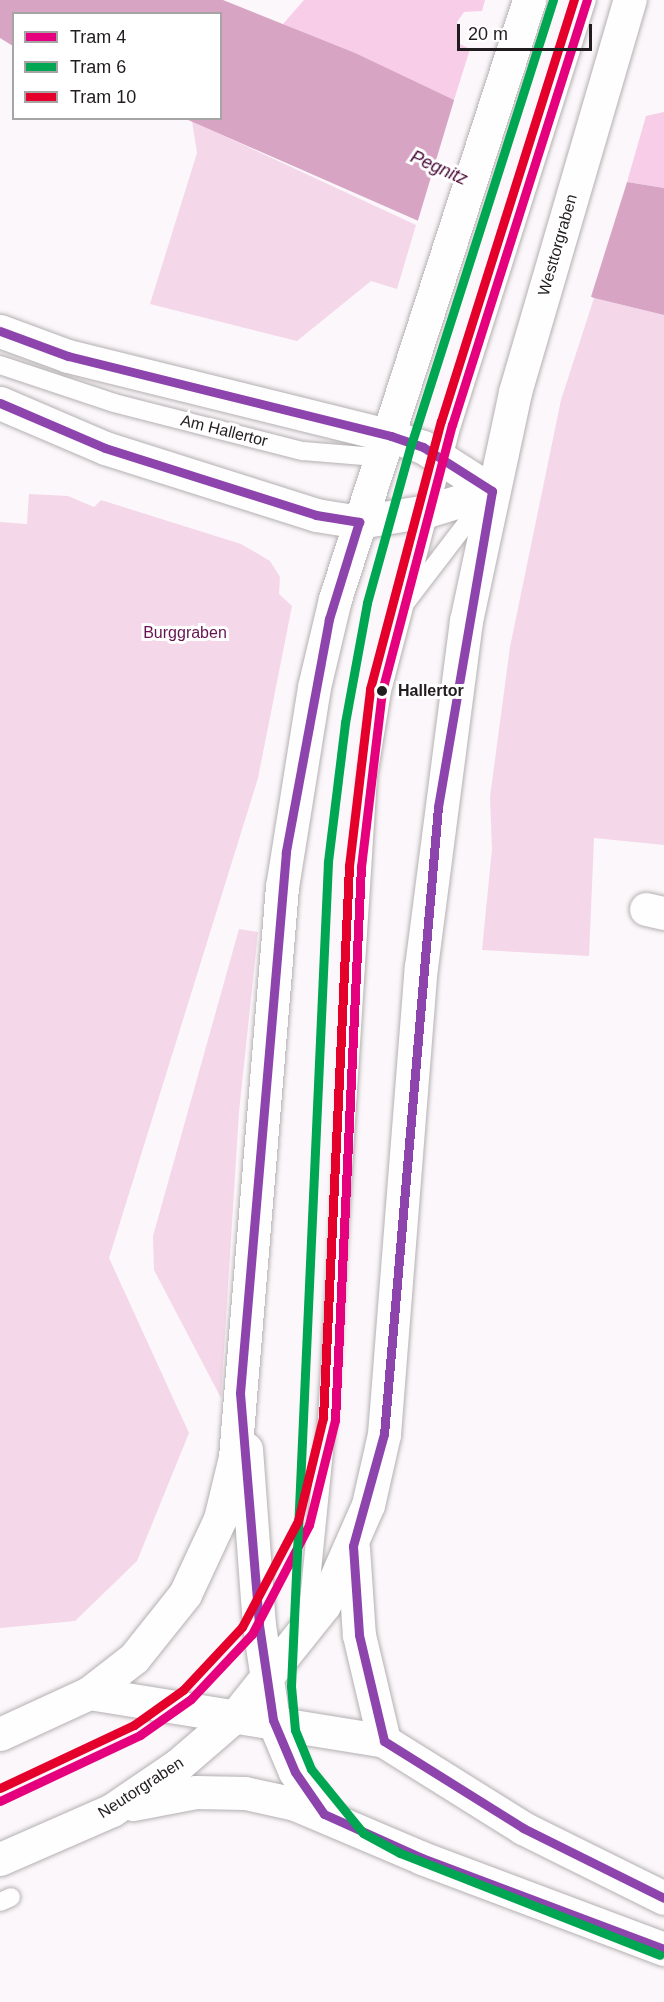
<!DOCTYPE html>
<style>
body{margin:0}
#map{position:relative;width:664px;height:2002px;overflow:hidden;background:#fcf7fa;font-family:Helvetica,sans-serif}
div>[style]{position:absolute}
.green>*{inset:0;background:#f4d7e8}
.forest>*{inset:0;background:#f8cde7}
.water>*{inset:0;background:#d8a4c4}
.pier>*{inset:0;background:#fcf7fa}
.roads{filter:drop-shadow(0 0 2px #b4b0b2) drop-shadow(0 0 2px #b4b0b2)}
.lane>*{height:18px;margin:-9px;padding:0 9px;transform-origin:9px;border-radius:9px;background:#fffefe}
.street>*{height:33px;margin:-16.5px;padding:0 16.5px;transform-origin:16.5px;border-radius:16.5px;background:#fffefe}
.secondary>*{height:33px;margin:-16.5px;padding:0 16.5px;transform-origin:16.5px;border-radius:16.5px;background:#fffefe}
.bus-1>*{height:9px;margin:-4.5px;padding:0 4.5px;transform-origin:4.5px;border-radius:4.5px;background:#8e44ad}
.tram-1>*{height:9px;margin:-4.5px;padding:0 4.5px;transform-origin:4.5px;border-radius:4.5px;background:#e5007d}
.tram-2>*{height:9px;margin:-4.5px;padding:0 4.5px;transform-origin:4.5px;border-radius:4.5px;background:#00a651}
.tram-3>*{height:9px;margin:-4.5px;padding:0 4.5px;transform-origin:4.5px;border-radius:4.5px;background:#e4002b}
.dots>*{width:16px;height:16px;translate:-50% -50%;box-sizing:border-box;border:3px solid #fff;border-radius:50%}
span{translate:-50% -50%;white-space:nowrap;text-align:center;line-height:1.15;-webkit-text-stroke:6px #fff;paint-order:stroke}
.street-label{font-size:16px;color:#211c1e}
.park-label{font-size:16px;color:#67134f}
.stop-label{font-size:16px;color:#211c1e;font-weight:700}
.left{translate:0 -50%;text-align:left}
.water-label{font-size:18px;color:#490937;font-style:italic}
.legend{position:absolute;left:12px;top:12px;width:210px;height:108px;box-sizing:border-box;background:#fff;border:2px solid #a6a4a5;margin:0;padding:8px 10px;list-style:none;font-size:18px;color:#211c1e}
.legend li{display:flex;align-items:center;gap:12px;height:30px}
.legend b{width:30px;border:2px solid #a6a4a5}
.scale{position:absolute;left:457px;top:24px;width:135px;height:27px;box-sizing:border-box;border:3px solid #211c1e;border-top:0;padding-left:8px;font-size:18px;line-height:21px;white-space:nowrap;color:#211c1e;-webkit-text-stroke:4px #fff;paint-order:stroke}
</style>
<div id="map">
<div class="green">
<div style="clip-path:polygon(192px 121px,416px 225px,397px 289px,371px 281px,297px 341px,150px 304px,197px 153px)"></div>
<div style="clip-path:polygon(594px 298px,664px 315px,664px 845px,594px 838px,589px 956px,482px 950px,492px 849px,490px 797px,510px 647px,561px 400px)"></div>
<div style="clip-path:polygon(29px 494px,68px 496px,94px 507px,101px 500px,241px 544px,270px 561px,280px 577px,279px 594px,292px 606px,258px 778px,109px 1258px,189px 1433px,137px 1561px,75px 1621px,0 1628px,0 522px,27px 524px)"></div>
<div style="clip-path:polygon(239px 929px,258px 932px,239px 1112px,221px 1398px,154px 1270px,153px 1236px)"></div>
</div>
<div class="forest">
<div style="clip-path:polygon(304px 0,485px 0,482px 11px,464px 12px,457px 22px,460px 44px,470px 49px,454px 100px,283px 24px)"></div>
<div style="clip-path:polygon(664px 112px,664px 188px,627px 182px,646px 116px)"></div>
</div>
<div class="water">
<div style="clip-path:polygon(0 0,223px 0,355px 53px,627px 182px,664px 188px,664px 315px,594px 298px,186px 119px,220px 118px,220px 14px,14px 14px,13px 46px,0 38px)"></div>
</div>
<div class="pier">
<div style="clip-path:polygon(556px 0,664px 0,664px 49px,558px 3px)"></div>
<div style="clip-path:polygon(455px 97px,628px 179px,590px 300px,416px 227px)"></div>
</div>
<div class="roads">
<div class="lane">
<div style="left:0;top:365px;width:120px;rotate:18.4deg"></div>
<div style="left:114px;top:403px;width:195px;rotate:14.3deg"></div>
<div style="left:303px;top:451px;width:85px;rotate:4.7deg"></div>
<div style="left:407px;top:601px;width:128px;rotate:-52.6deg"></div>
<div style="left:307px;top:1621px;width:203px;rotate:-84.3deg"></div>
<div style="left:327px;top:1419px;width:644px;rotate:-86.35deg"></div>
<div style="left:368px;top:776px;width:86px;rotate:-80.6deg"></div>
<div style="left:382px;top:691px;width:275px;rotate:-75.3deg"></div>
<div style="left:452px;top:425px;width:446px;rotate:-72.4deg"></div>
<div style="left:0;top:1902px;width:12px;rotate:-24deg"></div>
</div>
<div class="street">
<div style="left:0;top:331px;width:72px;rotate:20.2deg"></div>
<div style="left:68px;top:356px;width:333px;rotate:13.9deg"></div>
<div style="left:391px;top:436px;width:34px;rotate:19deg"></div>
<div style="left:423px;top:447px;width:82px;rotate:32.5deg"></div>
<div style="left:0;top:403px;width:114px;rotate:23.2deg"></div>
<div style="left:105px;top:448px;width:221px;rotate:17.6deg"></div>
<div style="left:316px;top:515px;width:44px;rotate:9.2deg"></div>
<div style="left:359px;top:522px;width:69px;rotate:-9.2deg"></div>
<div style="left:427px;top:511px;width:68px;rotate:-17.1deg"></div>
<div style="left:646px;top:909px;width:18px;rotate:13deg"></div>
</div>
<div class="secondary">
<div style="left:246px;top:1449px;width:176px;rotate:85.8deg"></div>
<div style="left:259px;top:1625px;width:96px;rotate:81.6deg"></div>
<div style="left:273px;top:1720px;width:56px;rotate:67.1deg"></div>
<div style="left:295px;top:1772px;width:51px;rotate:55.4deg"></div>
<div style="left:353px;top:1548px;width:87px;rotate:86.1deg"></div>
<div style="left:359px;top:1635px;width:109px;rotate:76.7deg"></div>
<div style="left:89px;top:1693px;width:299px;rotate:9.2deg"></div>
<div style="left:384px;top:1741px;width:164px;rotate:32deg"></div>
<div style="left:523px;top:1828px;width:157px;rotate:26.4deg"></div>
<div style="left:0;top:1734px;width:98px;rotate:-24.7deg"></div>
<div style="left:89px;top:1693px;width:57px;rotate:-37.9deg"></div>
<div style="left:134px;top:1658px;width:82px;rotate:-51.4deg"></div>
<div style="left:185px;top:1594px;width:83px;rotate:-65deg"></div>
<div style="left:220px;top:1519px;width:64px;rotate:-76.4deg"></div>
<div style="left:235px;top:1457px;width:572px;rotate:-85.29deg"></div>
<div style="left:282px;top:887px;width:203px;rotate:-80.9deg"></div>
<div style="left:314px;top:687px;width:90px;rotate:-76.6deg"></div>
<div style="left:335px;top:599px;width:630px;rotate:-72.05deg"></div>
<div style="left:133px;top:1804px;width:64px;rotate:-10.8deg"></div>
<div style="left:196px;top:1792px;width:49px;rotate:1.2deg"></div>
<div style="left:245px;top:1793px;width:51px;rotate:12.4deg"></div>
<div style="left:295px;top:1804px;width:138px;rotate:23deg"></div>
<div style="left:422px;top:1858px;width:259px;rotate:20.6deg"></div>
<div style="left:0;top:1859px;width:122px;rotate:-23.6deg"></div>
<div style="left:112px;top:1810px;width:80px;rotate:-34.3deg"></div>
<div style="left:178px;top:1765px;width:78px;rotate:-40.8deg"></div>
<div style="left:237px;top:1714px;width:139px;rotate:-51.4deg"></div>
<div style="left:324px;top:1605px;width:109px;rotate:-66.3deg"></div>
<div style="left:368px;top:1505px;width:73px;rotate:-77.3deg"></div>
<div style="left:384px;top:1434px;width:468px;rotate:-85.5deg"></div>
<div style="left:421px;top:967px;width:349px;rotate:-82.6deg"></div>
<div style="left:466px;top:621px;width:234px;rotate:-77.9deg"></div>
<div style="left:515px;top:392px;width:409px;rotate:-73.7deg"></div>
</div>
</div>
<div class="bus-1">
<div style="left:0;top:331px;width:72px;rotate:20.2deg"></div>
<div style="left:68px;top:356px;width:333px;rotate:13.9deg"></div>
<div style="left:391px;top:436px;width:34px;rotate:19deg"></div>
<div style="left:423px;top:447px;width:82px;rotate:32.5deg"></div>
<div style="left:492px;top:491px;width:321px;rotate:99.7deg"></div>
<div style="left:438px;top:807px;width:629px;rotate:94.92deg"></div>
<div style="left:384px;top:1434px;width:116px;rotate:105.5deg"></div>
<div style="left:353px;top:1546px;width:89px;rotate:86.1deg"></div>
<div style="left:359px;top:1635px;width:109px;rotate:76.7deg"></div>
<div style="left:384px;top:1741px;width:164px;rotate:32deg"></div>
<div style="left:523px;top:1828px;width:157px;rotate:26.4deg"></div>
<div style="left:0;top:403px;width:114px;rotate:23.2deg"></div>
<div style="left:105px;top:448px;width:221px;rotate:17.6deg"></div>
<div style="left:316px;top:515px;width:44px;rotate:9.2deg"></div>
<div style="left:359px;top:522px;width:102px;rotate:107.2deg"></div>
<div style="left:329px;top:619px;width:237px;rotate:100.5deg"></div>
<div style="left:286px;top:852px;width:543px;rotate:94.86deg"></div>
<div style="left:240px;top:1393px;width:233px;rotate:85.3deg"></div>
<div style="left:259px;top:1625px;width:96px;rotate:81.6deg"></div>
<div style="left:273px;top:1720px;width:56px;rotate:67.1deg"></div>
<div style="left:295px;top:1772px;width:51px;rotate:55.4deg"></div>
<div style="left:324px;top:1814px;width:107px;rotate:24.2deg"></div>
<div style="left:422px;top:1858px;width:259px;rotate:20.6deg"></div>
</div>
<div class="tram-1">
<div style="left:0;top:1801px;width:155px;rotate:-25.2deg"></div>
<div style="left:140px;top:1735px;width:62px;rotate:-35.2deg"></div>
<div style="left:191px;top:1699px;width:89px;rotate:-46.8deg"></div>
<div style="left:252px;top:1634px;width:123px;rotate:-62.4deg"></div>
<div style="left:309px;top:1525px;width:108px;rotate:-76.1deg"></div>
<div style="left:335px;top:1420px;width:554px;rotate:-87.31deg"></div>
<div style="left:361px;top:867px;width:177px;rotate:-83.2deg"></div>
<div style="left:382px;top:691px;width:275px;rotate:-75.3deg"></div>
<div style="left:452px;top:425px;width:446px;rotate:-72.4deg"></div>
</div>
<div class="tram-2">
<div style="left:553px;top:0;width:466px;rotate:107.7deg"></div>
<div style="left:411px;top:444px;width:165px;rotate:105.5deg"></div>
<div style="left:367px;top:603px;width:122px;rotate:100.4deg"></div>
<div style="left:345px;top:723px;width:140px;rotate:97deg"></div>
<div style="left:328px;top:862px;width:825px;rotate:92.57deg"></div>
<div style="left:291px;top:1686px;width:44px;rotate:84.8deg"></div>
<div style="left:295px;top:1730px;width:42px;rotate:67.7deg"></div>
<div style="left:311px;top:1769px;width:82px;rotate:50.9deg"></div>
<div style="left:363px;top:1833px;width:42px;rotate:28.4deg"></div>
<div style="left:400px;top:1853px;width:279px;rotate:21.4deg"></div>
</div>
<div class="tram-3">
<div style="left:0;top:1788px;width:148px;rotate:-25.2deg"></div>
<div style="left:134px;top:1725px;width:60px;rotate:-35.5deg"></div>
<div style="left:183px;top:1690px;width:86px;rotate:-46.9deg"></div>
<div style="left:242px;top:1627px;width:120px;rotate:-62.2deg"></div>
<div style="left:298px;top:1521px;width:106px;rotate:-76.4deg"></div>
<div style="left:323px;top:1418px;width:553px;rotate:-87.3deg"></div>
<div style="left:349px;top:866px;width:178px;rotate:-83.2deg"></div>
<div style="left:370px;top:689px;width:277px;rotate:-75.2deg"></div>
<div style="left:441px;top:421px;width:442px;rotate:-72.5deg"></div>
</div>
<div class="dots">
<div style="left:382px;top:691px;background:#211c1e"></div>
</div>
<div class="street-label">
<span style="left:558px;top:245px;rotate:-74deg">Westtorgraben</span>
<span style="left:224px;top:431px;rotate:14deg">Am Hallertor</span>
<span style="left:141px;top:1788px;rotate:-33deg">Neutorgraben</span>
</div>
<div class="park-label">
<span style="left:185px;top:633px">Burggraben</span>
</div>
<div class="stop-label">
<span class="left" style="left:398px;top:691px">Hallertor</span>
</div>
<div class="water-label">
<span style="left:439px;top:168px;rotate:24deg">Pegnitz</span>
</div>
<ul class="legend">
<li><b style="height:8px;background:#e5007d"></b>Tram 4</li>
<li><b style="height:8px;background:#00a651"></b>Tram 6</li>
<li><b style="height:8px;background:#e4002b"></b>Tram 10</li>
</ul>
<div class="scale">20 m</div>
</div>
